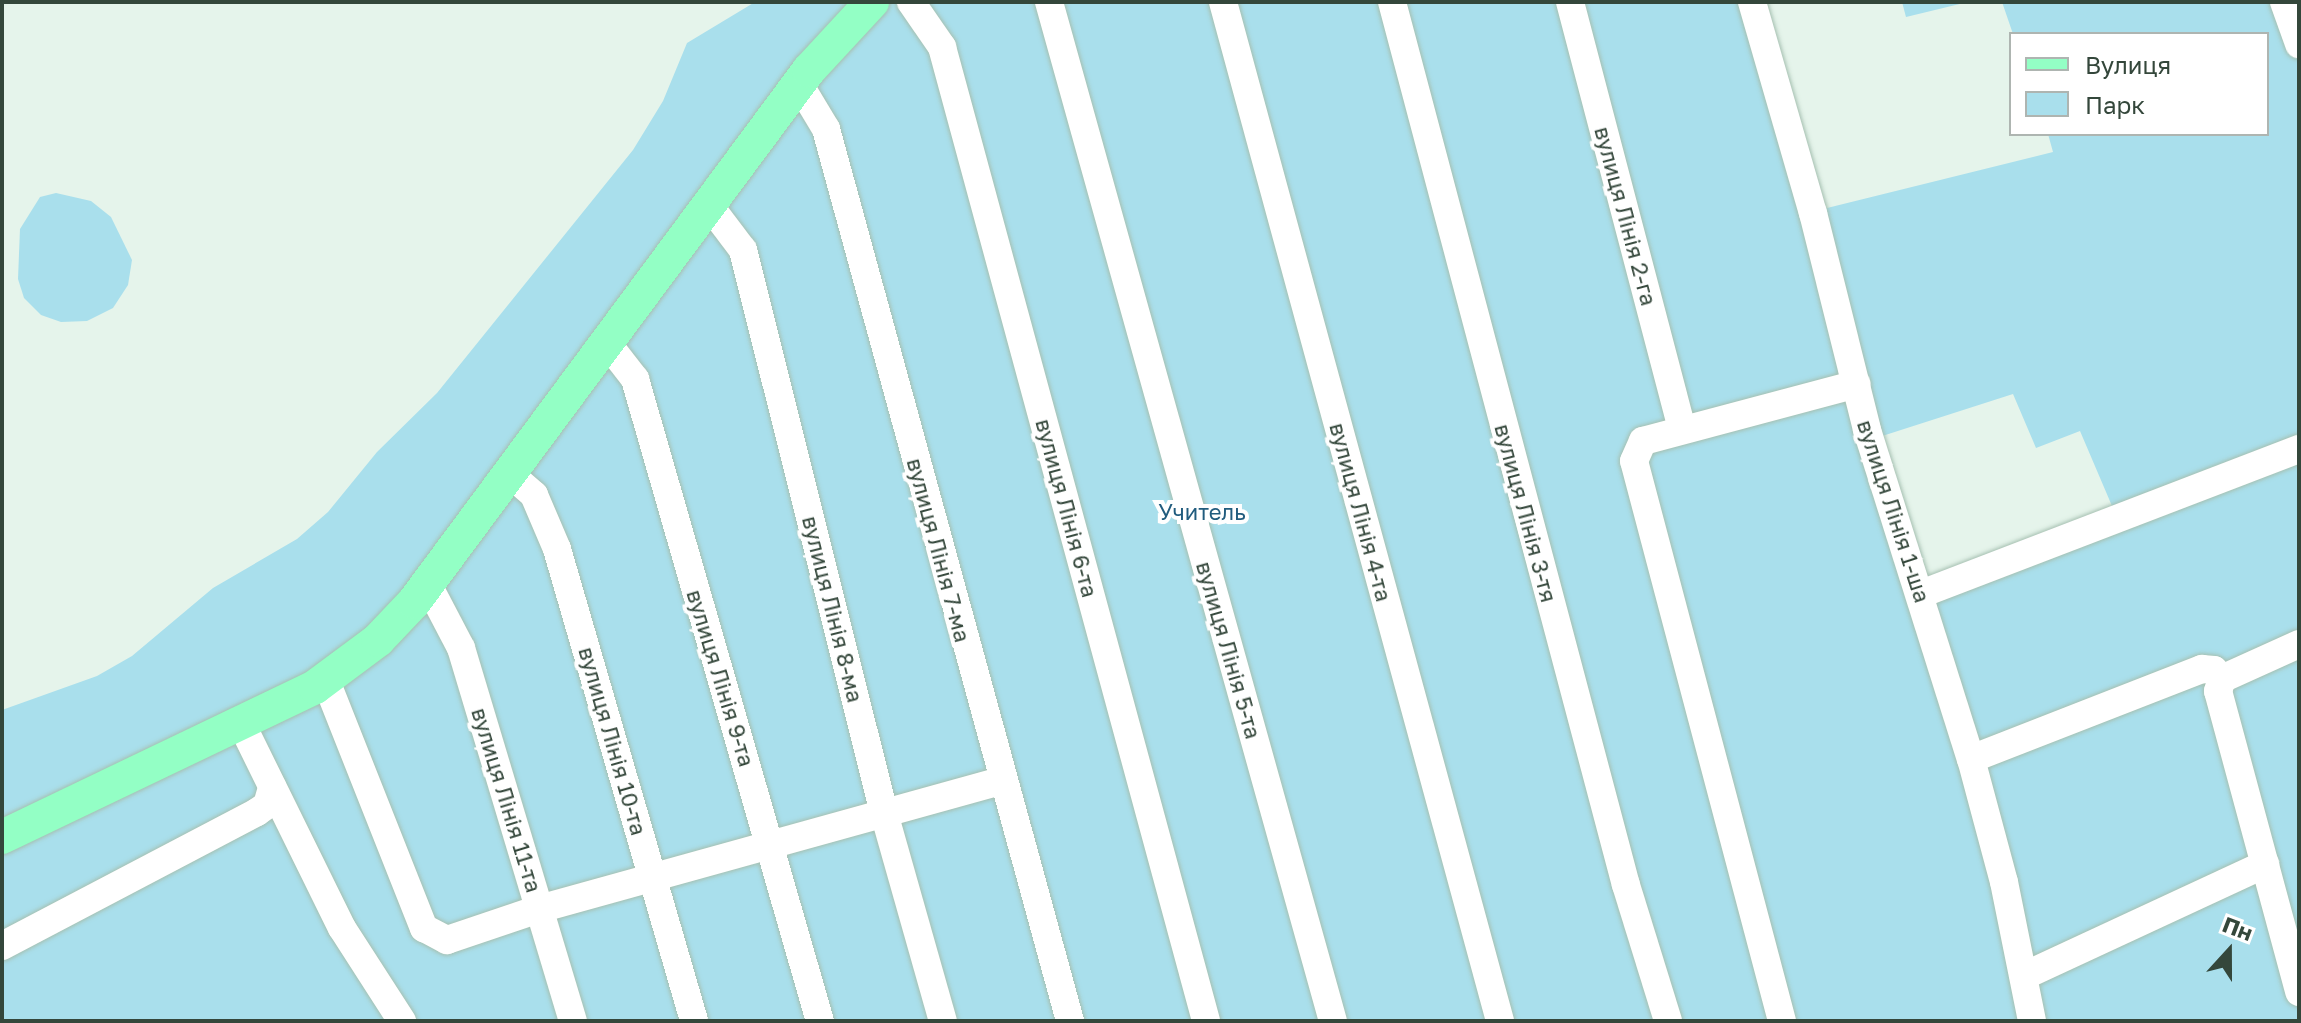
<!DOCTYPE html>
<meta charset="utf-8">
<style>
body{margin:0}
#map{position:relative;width:2301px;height:1023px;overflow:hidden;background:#e5f4eb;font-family:"Golos Text",sans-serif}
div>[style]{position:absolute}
.green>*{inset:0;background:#a9dfec}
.roads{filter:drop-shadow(0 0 2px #a6c0b1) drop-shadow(0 0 2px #a6c0b1)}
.minor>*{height:28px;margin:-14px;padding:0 14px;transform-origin:14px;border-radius:14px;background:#fff}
.major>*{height:34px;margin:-17px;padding:0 17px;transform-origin:17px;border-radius:17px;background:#93ffc5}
span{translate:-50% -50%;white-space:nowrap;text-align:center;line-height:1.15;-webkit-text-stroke:8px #fff;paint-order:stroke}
.street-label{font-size:22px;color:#34473b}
.park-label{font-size:22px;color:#215c7e}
.frame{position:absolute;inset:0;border:4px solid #34473b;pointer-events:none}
.legend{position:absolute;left:2009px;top:32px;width:260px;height:104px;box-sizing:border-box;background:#fff;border:2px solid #aeb5b1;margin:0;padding:10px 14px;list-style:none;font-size:24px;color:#34473b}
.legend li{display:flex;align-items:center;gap:16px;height:40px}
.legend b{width:40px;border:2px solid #aeb5b1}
.north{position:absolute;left:2189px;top:911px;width:80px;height:80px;-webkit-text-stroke:6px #fff;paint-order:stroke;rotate:21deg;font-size:22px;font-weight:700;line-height:32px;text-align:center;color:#34473b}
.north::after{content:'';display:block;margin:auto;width:28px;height:36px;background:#34473b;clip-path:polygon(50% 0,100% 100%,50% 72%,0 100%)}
</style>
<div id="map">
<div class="green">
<div style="clip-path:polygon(755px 2px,859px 2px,406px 596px,319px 675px,2px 826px,2px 710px,97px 676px,132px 656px,213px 588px,297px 539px,328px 512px,377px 452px,437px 393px,633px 150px,663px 101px,687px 43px)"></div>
<div style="clip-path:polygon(886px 2px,1744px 2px,1912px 602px,2118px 520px,2080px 431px,2036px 448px,2013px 394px,1876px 438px,1819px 210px,2053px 152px,2048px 134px,2267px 134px,2267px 34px,2013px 34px,2002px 2px,2278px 2px,2299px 61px,2299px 1021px,2px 1021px,2px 847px,258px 733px,326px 691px,800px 98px)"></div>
<div style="clip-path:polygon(1902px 2px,1968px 2px,1906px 17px)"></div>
<div style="clip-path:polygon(56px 193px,91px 201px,111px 217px,132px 260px,128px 285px,113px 308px,87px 321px,61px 322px,41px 315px,24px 298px,18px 279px,20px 229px,40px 197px)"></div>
</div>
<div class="roads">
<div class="minor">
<div style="left:911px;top:2px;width:55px;rotate:55.4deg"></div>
<div style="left:942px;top:47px;width:1009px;rotate:74.83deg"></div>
<div style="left:1049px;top:2px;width:1058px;rotate:74.43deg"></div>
<div style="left:1223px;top:2px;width:1056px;rotate:74.79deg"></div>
<div style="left:1392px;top:2px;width:913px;rotate:75.16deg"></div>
<div style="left:1626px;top:885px;width:142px;rotate:72.8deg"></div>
<div style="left:1570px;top:2px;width:442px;rotate:75.3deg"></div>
<div style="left:1752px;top:2px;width:220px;rotate:73.9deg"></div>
<div style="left:1813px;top:213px;width:224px;rotate:76deg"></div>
<div style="left:1867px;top:430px;width:345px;rotate:72.5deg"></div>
<div style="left:1971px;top:759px;width:127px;rotate:75deg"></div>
<div style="left:2004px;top:882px;width:142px;rotate:78.6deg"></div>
<div style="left:2284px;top:2px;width:45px;rotate:70.3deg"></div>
<div style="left:799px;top:84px;width:52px;rotate:59deg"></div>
<div style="left:826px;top:129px;width:925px;rotate:74.7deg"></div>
<div style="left:709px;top:205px;width:56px;rotate:52.9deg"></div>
<div style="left:743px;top:250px;width:580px;rotate:75.94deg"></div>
<div style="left:884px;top:813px;width:216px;rotate:74.2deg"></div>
<div style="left:607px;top:343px;width:46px;rotate:52.1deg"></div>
<div style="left:635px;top:379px;width:668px;rotate:73.93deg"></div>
<div style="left:510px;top:474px;width:32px;rotate:41deg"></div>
<div style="left:534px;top:495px;width:59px;rotate:66.9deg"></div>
<div style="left:557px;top:549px;width:491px;rotate:73.8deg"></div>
<div style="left:428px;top:585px;width:71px;rotate:62.4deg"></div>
<div style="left:461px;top:648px;width:389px;rotate:73.3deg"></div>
<div style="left:1921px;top:594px;width:405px;rotate:-21deg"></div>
<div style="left:2299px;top:644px;width:85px;rotate:155.6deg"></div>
<div style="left:2222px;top:679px;width:13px;rotate:108deg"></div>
<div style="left:2218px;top:691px;width:312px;rotate:74.9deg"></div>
<div style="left:326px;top:681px;width:266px;rotate:68.4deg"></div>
<div style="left:424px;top:928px;width:26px;rotate:28deg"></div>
<div style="left:447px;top:940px;width:97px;rotate:-18.6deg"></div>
<div style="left:539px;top:909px;width:479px;rotate:-15.5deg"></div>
<div style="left:242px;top:725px;width:226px;rotate:63.8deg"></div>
<div style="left:342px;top:928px;width:111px;rotate:57.2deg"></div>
<div style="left:1971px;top:759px;width:248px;rotate:-21.3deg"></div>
<div style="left:2202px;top:669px;width:12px;rotate:5deg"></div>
<div style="left:2214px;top:670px;width:12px;rotate:48deg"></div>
<div style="left:2px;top:946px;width:288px;rotate:-27.7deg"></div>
<div style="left:257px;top:812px;width:12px;rotate:-35deg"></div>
<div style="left:267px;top:805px;width:19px;rotate:-74deg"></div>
<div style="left:2024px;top:976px;width:266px;rotate:-24.9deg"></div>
<div style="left:1782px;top:1021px;width:579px;rotate:-104.8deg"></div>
<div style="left:1634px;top:461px;width:22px;rotate:-66deg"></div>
<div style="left:1643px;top:441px;width:221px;rotate:-14.9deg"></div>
</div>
<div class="major">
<div style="left:2px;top:837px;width:347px;rotate:-25.6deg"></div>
<div style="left:315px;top:687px;width:79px;rotate:-36.7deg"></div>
<div style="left:378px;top:640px;width:52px;rotate:-46.5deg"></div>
<div style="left:414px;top:602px;width:663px;rotate:-53.41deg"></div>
<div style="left:809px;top:70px;width:93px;rotate:-47.2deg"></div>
</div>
</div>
<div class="street-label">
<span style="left:1626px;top:216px;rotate:75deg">вулиця Лінія 2-га</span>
<span style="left:1067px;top:508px;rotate:75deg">вулиця Лінія 6-та</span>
<span style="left:1894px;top:511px;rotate:72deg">вулиця Лінія 1-ша</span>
<span style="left:1361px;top:512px;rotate:75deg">вулиця Лінія 4-та</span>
<span style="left:1526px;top:513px;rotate:75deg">вулиця Лінія 3-тя</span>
<span style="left:939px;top:550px;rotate:75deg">вулиця Лінія 7-ма</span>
<span style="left:833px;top:609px;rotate:76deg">вулиця Лінія 8-ма</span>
<span style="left:1229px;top:650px;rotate:74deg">вулиця Лінія 5-та</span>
<span style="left:721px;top:678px;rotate:73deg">вулиця Лінія 9-та</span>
<span style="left:613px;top:741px;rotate:74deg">вулиця Лінія 10-та</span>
<span style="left:507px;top:800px;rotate:73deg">вулиця Лінія 11-та</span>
</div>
<div class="park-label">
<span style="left:1202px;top:512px">Учитель</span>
</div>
<div class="frame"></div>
<ul class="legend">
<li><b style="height:10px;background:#93ffc5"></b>Вулиця</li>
<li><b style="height:22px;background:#a9dfec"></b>Парк</li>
</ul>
<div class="north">Пн</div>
</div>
